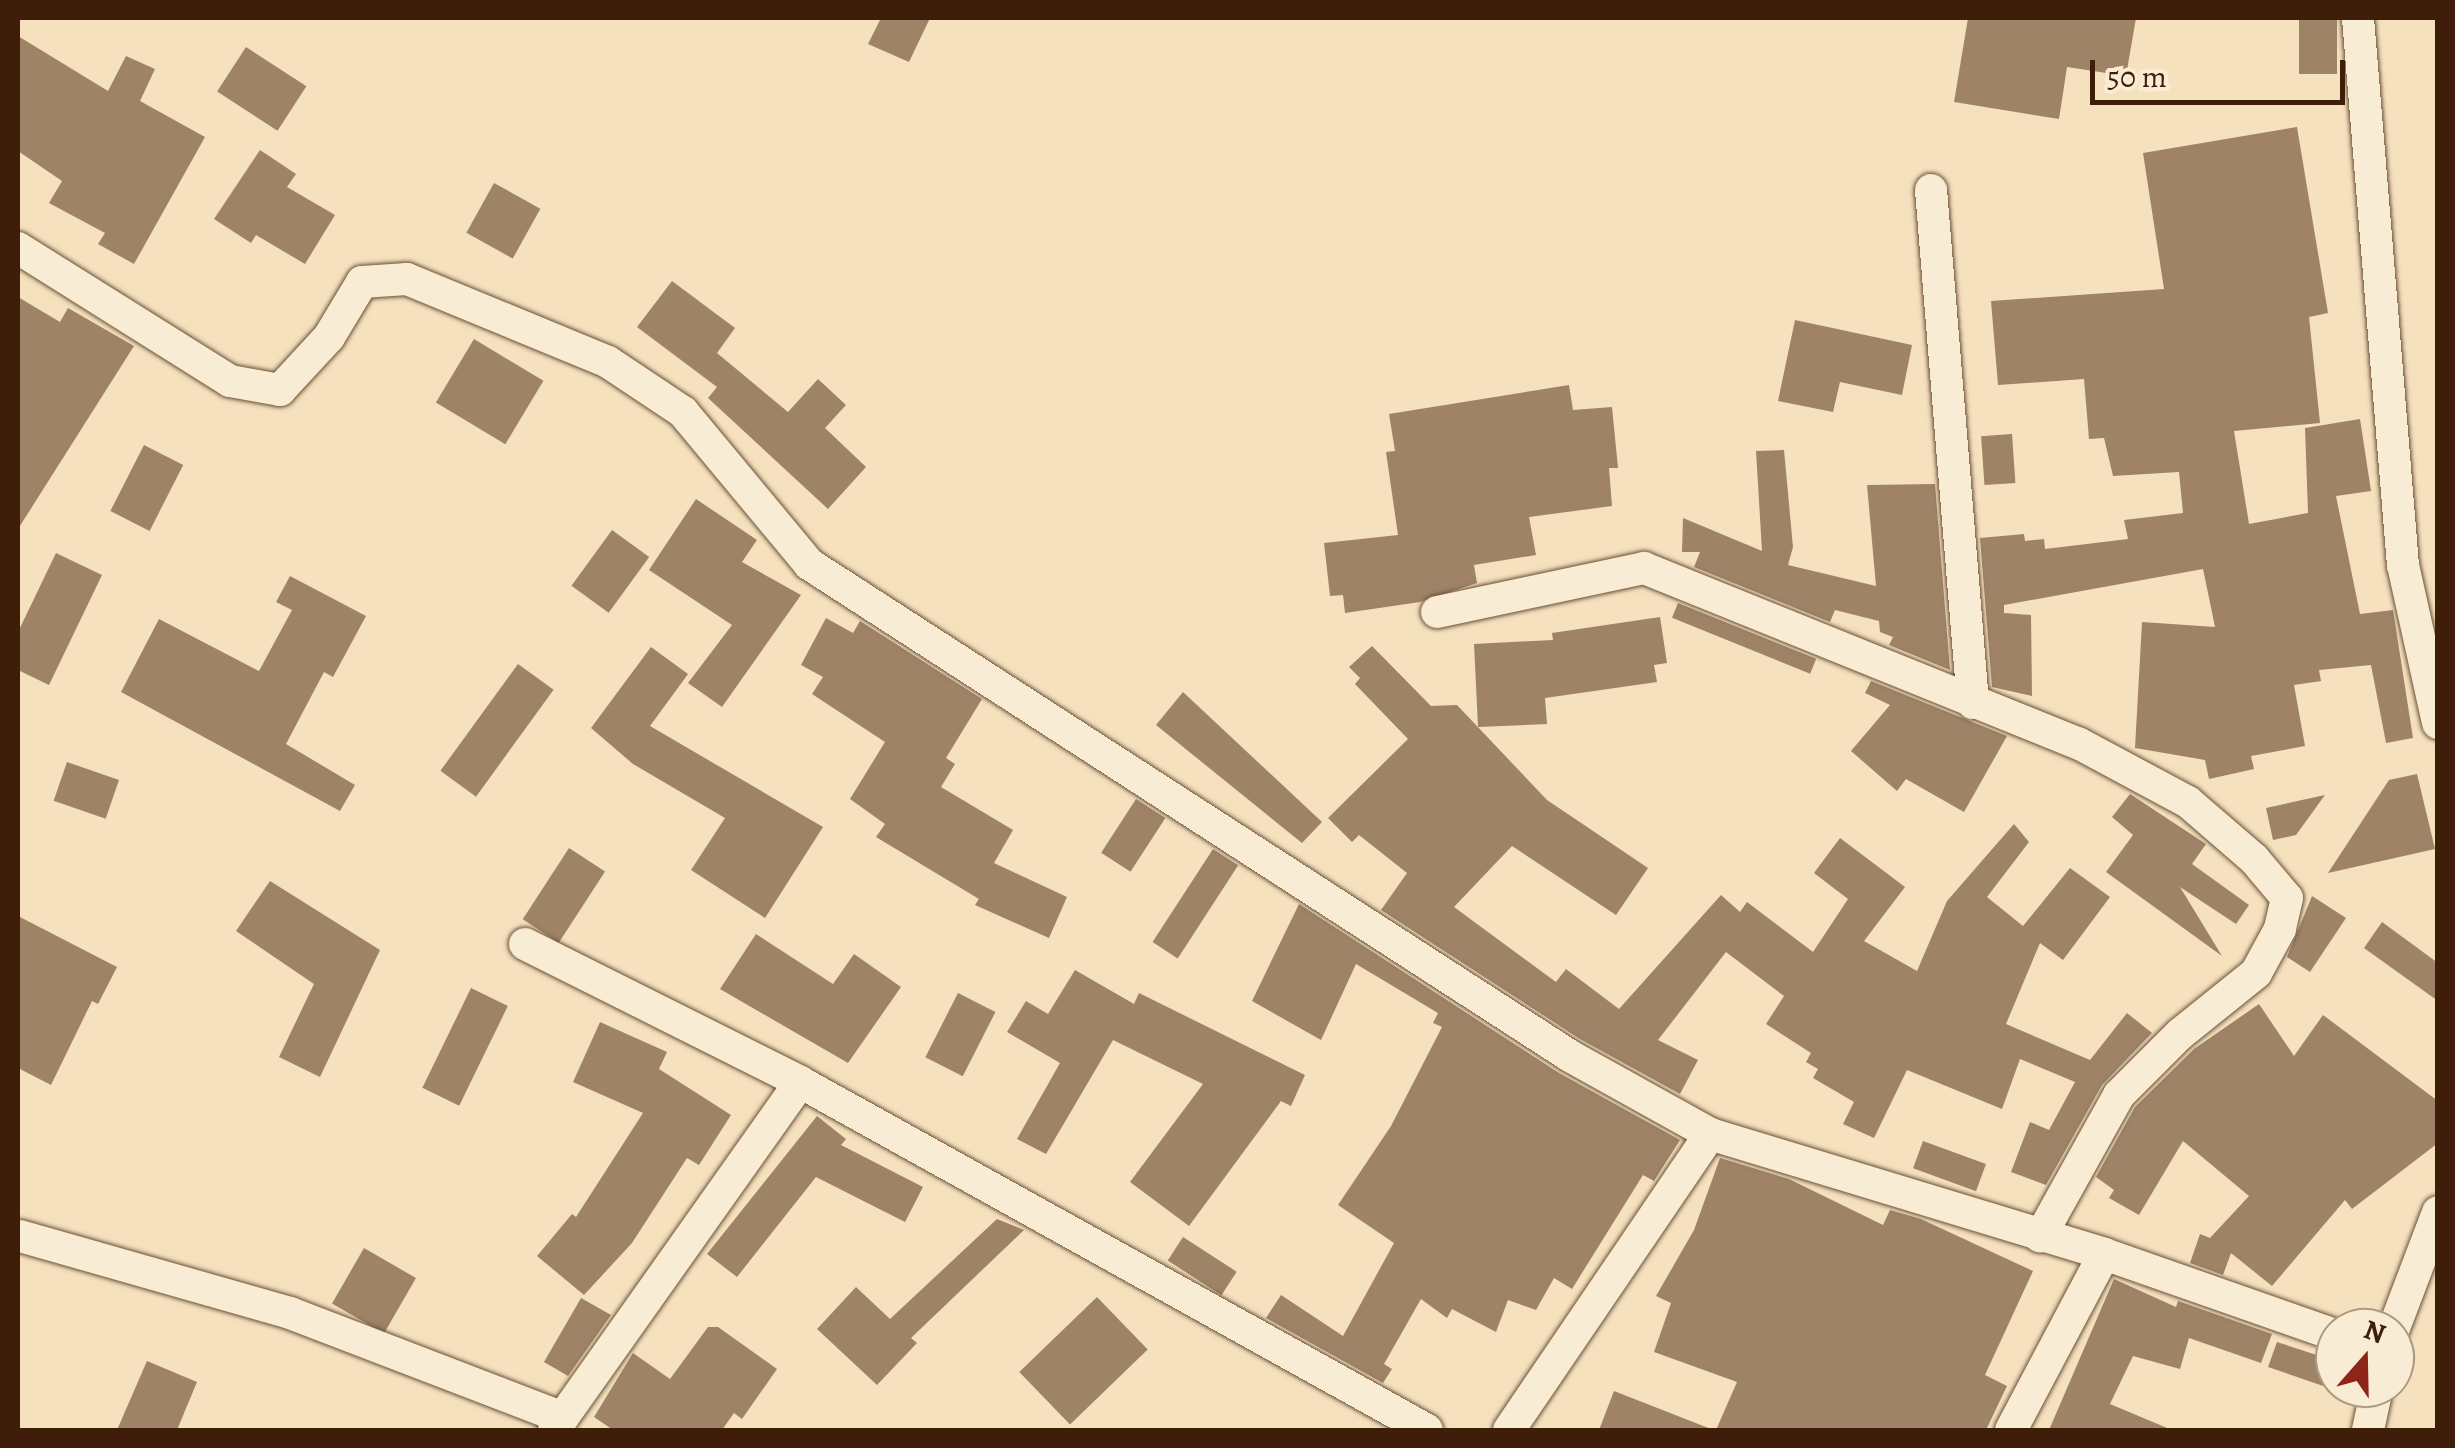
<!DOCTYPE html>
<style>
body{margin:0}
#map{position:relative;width:2455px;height:1448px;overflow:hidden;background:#f5e1bd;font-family:Alegreya,serif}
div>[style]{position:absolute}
.building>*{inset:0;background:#9e8367;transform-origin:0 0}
.roads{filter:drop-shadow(0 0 2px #6c4f36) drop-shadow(0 0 2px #6c4f36)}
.minor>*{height:32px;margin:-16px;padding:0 16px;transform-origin:16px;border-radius:16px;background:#f8ecd4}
span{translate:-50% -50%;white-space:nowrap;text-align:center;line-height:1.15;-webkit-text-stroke:8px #f8ecd4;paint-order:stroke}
.frame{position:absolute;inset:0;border:20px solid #3f1e09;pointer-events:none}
.north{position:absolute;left:2315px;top:1308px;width:100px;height:100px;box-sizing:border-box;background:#f8ecd4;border:2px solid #ae9a83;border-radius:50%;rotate:20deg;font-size:28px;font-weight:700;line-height:40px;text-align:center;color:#3f1e09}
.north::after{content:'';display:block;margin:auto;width:35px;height:45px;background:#8f2418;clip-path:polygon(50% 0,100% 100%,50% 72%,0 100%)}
.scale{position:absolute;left:2090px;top:60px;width:255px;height:45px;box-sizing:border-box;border:5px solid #3f1e09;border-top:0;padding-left:12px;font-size:30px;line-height:35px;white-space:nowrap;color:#3f1e09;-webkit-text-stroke:8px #f8ecd4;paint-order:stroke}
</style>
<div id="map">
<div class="building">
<div style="clip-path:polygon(881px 18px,930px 18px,909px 62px,868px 44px)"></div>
<div style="clip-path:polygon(1968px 18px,2136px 18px,2126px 76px,2067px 67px,2059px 119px,1954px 102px)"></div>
<div style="left:2299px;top:18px;width:38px;height:56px"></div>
<div style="clip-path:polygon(18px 36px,108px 91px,126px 56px,155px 69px,140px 101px,205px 137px,134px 264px,98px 244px,105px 233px,49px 203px,62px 181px,18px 151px)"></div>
<div style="left:246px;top:47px;width:72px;height:53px;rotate:33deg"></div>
<div style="clip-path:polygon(2297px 127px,2328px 313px,2309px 317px,2320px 423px,2234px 431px,2249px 524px,2308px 513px,2305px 428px,2360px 419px,2371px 491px,2336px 496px,2360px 614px,2393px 610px,2413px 738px,2386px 743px,2371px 665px,2319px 670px,2321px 681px,2294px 685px,2305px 746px,2251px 756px,2254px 769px,2209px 779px,2205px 760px,2135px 748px,2142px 622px,2215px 627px,2203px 569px,2004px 605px,2004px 613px,2031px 615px,2032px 696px,1992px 687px,1980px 538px,2024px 534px,2025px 541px,2044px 539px,2045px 549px,2128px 539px,2124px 520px,2183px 513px,2179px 472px,2113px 476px,2104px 438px,2089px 439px,2084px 379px,1998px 385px,1991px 301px,2164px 289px,2143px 153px)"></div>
<div style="clip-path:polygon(260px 150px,296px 174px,287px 187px,335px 215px,305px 264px,256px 235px,251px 243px,214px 219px)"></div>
<div style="left:494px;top:183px;width:53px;height:57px;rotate:29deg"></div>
<div style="clip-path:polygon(672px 281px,735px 328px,717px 353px,788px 412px,818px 379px,846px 405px,825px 428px,866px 467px,828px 509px,708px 398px,717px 387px,637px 327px)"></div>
<div style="clip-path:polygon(18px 297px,60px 322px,68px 308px,134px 346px,18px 529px)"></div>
<div style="clip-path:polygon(1795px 320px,1912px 345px,1902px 395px,1840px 382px,1833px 412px,1778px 401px)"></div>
<div style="left:474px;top:339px;width:81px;height:74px;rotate:31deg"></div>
<div style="clip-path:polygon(1569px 385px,1573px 410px,1612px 407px,1618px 468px,1609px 468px,1612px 506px,1529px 517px,1536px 555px,1474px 565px,1477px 583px,1420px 602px,1345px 613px,1343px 595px,1330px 596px,1324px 543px,1398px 535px,1386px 452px,1395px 451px,1389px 414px)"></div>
<div style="left:2012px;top:434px;width:49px;height:31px;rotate:86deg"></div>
<div style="left:144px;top:445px;width:44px;height:74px;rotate:27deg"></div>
<div style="clip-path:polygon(1784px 450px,1793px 547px,1788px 565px,1876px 586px,1867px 485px,1935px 484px,1950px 670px,1889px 645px,1893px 637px,1880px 632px,1879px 621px,1835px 610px,1830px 622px,1694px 567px,1700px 552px,1682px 552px,1683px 518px,1762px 551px,1756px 451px)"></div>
<div style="clip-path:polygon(696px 499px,757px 540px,742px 562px,801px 595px,722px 707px,688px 683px,732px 625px,649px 570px)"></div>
<div style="left:612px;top:530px;width:46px;height:69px;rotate:36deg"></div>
<div style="clip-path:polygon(56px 553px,102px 575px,49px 685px,18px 670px,18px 632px)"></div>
<div style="clip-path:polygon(290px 576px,366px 616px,333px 677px,324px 672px,286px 744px,355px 785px,340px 811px,121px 692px,159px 619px,259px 671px,292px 610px,276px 602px)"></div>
<div style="left:1678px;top:603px;width:149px;height:16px;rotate:22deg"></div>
<div style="clip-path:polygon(1660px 617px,1667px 663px,1654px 665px,1657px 682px,1545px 698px,1547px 724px,1478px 727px,1474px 644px,1553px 640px,1552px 633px)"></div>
<div style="clip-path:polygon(826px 618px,853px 633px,860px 621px,982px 699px,946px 758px,955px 764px,941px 787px,1013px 830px,994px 863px,1067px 897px,1049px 938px,975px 905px,979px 899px,876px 837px,885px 824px,850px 799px,885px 742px,812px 694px,823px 677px,801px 665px)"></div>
<div style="clip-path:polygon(1372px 646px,1431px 706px,1457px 705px,1547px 800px,1648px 868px,1616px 915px,1512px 846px,1454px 907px,1556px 982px,1566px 969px,1619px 1009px,1721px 895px,1740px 912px,1747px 902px,1813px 952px,1848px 899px,1814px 873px,1840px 838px,1905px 887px,1864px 941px,1917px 971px,1947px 901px,2014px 824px,2029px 842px,1987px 897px,2023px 926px,2070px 868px,2110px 897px,2063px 960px,2040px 943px,2006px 1024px,2090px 1060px,2127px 1013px,2152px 1033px,2102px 1085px,2046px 1185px,2011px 1172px,2030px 1122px,2049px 1130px,2075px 1082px,2020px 1059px,2002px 1109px,1907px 1070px,1874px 1138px,1843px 1124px,1854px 1102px,1813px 1078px,1818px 1069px,1806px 1062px,1811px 1053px,1766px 1024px,1784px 996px,1726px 952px,1658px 1040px,1698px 1060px,1680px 1094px,1580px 1039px,1381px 910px,1407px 873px,1359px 835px,1352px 842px,1328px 818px,1408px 739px,1355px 684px,1360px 678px,1349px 667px)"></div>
<div style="clip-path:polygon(651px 647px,688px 674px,650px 726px,823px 827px,765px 918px,691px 870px,725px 818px,633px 764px,591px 728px)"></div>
<div style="left:518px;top:664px;width:44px;height:132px;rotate:36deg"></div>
<div style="clip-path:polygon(1871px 681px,2007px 736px,1964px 812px,1906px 779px,1897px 791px,1851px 751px,1890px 705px,1865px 693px)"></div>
<div style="clip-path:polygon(1183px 692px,1322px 822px,1302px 843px,1156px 725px)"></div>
<div style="left:67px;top:762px;width:55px;height:41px;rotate:19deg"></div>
<div style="clip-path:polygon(2417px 774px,2435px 849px,2328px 873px,2389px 780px)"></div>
<div style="clip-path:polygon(2130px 794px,2206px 844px,2192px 864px,2249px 905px,2236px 924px,2180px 887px,2222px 956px,2106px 872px,2133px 835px,2112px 817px)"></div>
<div style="clip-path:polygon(2325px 795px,2296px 835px,2273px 840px,2266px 808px)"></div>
<div style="left:1136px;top:799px;width:35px;height:64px;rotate:33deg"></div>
<div style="left:569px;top:848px;width:43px;height:85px;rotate:33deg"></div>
<div style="left:1213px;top:849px;width:30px;height:111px;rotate:33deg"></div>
<div style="clip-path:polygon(270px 881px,380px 950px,320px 1077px,279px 1057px,314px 984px,236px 931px)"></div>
<div style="clip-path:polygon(2312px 896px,2346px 918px,2310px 972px,2287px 957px)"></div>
<div style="clip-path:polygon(1299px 904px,1559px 1073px,1680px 1140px,1654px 1181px,1643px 1175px,1572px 1289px,1554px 1278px,1536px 1310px,1508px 1300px,1496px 1332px,1452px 1309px,1447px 1318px,1421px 1299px,1384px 1364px,1392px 1369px,1383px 1383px,1266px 1318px,1281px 1295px,1343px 1336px,1394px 1243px,1338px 1205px,1391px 1126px,1442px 1027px,1433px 1023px,1438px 1013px,1356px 964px,1321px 1040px,1252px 1001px)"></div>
<div style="clip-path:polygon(18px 916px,117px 967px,98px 1004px,92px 1001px,51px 1085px,18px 1068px)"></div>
<div style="clip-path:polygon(2382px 922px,2438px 963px,2438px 1001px,2364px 948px)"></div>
<div style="clip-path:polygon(756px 934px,833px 984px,854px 954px,901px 987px,848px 1063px,720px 989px)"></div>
<div style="clip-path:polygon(1075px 970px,1134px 1004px,1139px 993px,1305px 1075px,1291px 1106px,1281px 1101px,1189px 1226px,1130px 1182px,1203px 1084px,1113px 1040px,1046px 1154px,1017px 1139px,1060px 1063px,1007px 1032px,1026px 1001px,1048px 1014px)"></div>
<div style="left:471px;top:988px;width:41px;height:111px;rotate:26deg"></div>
<div style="left:958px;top:993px;width:42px;height:72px;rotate:27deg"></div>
<div style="clip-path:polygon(2259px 1004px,2294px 1056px,2323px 1015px,2438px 1101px,2438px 1143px,2352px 1209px,2345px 1200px,2272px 1286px,2231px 1253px,2223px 1275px,2190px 1263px,2200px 1234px,2210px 1238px,2249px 1196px,2183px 1141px,2139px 1215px,2109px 1198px,2114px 1190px,2096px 1177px,2135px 1107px,2194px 1049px)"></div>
<div style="clip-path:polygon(600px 1022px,667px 1052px,659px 1069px,731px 1115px,699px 1165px,687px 1158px,632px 1243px,584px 1295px,537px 1256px,572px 1214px,576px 1217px,643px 1113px,573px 1082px)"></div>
<div style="clip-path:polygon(817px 1116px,846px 1139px,841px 1145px,923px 1187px,905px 1222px,816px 1177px,737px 1277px,707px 1254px)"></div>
<div style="left:1923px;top:1141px;width:67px;height:29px;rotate:20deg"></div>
<div style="clip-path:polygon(1720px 1158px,1789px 1179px,1883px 1225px,1890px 1210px,1921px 1219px,2033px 1271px,1985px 1375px,2007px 1386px,1986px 1430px,1716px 1430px,1737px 1382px,1654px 1352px,1671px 1303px,1656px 1296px,1694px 1230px)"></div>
<div style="clip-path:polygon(997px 1219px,1024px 1230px,911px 1338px,917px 1343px,877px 1385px,817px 1329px,856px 1287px,890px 1319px)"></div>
<div style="left:1183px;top:1237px;width:64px;height:28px;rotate:33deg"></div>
<div style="left:364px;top:1248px;width:60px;height:64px;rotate:30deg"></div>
<div style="clip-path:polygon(2114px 1279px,2176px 1307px,2178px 1301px,2272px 1334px,2261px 1363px,2189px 1338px,2180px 1369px,2133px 1356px,2110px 1404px,2172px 1430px,2049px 1430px)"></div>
<div style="left:1097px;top:1297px;width:73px;height:108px;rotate:46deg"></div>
<div style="clip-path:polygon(581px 1298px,611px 1315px,568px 1376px,544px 1362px)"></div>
<div style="clip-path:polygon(708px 1327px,718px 1327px,777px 1369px,742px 1419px,734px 1413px,722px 1430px,613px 1430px,594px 1417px,633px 1353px,670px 1379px)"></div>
<div style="clip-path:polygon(2277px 1342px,2335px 1361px,2335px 1390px,2268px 1367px)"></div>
<div style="clip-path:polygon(147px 1361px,197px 1382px,177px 1430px,117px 1430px)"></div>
<div style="clip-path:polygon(1614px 1391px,1711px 1429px,1711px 1430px,1599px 1430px)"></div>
</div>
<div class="roads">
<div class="minor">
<div style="left:2358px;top:18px;width:549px;rotate:85.3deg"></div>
<div style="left:2403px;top:565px;width:162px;rotate:77.5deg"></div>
<div style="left:1931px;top:190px;width:515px;rotate:85.32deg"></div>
<div style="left:18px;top:248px;width:250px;rotate:32.1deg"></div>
<div style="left:230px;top:381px;width:51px;rotate:10.2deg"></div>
<div style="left:280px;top:390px;width:72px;rotate:-47.2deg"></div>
<div style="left:329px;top:337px;width:64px;rotate:-59deg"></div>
<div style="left:362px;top:282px;width:45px;rotate:-3.8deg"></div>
<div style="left:407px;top:279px;width:217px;rotate:22.4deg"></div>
<div style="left:608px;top:362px;width:90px;rotate:33.7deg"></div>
<div style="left:683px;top:412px;width:197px;rotate:50.3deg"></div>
<div style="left:809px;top:564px;width:906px;rotate:32.88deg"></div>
<div style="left:1570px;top:1056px;width:160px;rotate:29.1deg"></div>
<div style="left:1710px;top:1134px;width:412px;rotate:16.9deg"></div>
<div style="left:2104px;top:1254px;width:245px;rotate:19.3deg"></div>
<div style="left:1437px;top:612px;width:212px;rotate:-12deg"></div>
<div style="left:1644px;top:568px;width:468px;rotate:22deg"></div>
<div style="left:2078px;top:743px;width:125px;rotate:28.2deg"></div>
<div style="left:2188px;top:802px;width:87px;rotate:40.8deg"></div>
<div style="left:2254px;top:859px;width:51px;rotate:49.8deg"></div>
<div style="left:2287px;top:898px;width:32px;rotate:103deg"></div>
<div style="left:2280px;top:929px;width:50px;rotate:118.6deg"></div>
<div style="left:2256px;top:973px;width:97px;rotate:141.2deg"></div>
<div style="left:2180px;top:1034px;width:86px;rotate:135deg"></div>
<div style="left:2119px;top:1095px;width:162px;rotate:119.1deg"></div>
<div style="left:525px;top:944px;width:308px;rotate:26.6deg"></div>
<div style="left:800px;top:1082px;width:717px;rotate:29.03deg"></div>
<div style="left:20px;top:1236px;width:281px;rotate:15.9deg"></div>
<div style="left:290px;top:1313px;width:292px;rotate:21deg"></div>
<div style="left:2394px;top:1328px;width:124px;rotate:-69.2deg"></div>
<div style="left:554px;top:1430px;width:426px;rotate:-54.7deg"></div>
<div style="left:1509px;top:1430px;width:358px;rotate:-55.8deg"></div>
<div style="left:2011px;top:1430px;width:199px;rotate:-62.1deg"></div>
<div style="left:2368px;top:1430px;width:43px;rotate:-77.9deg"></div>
</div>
</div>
<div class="frame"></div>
<div class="north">N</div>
<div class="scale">50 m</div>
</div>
